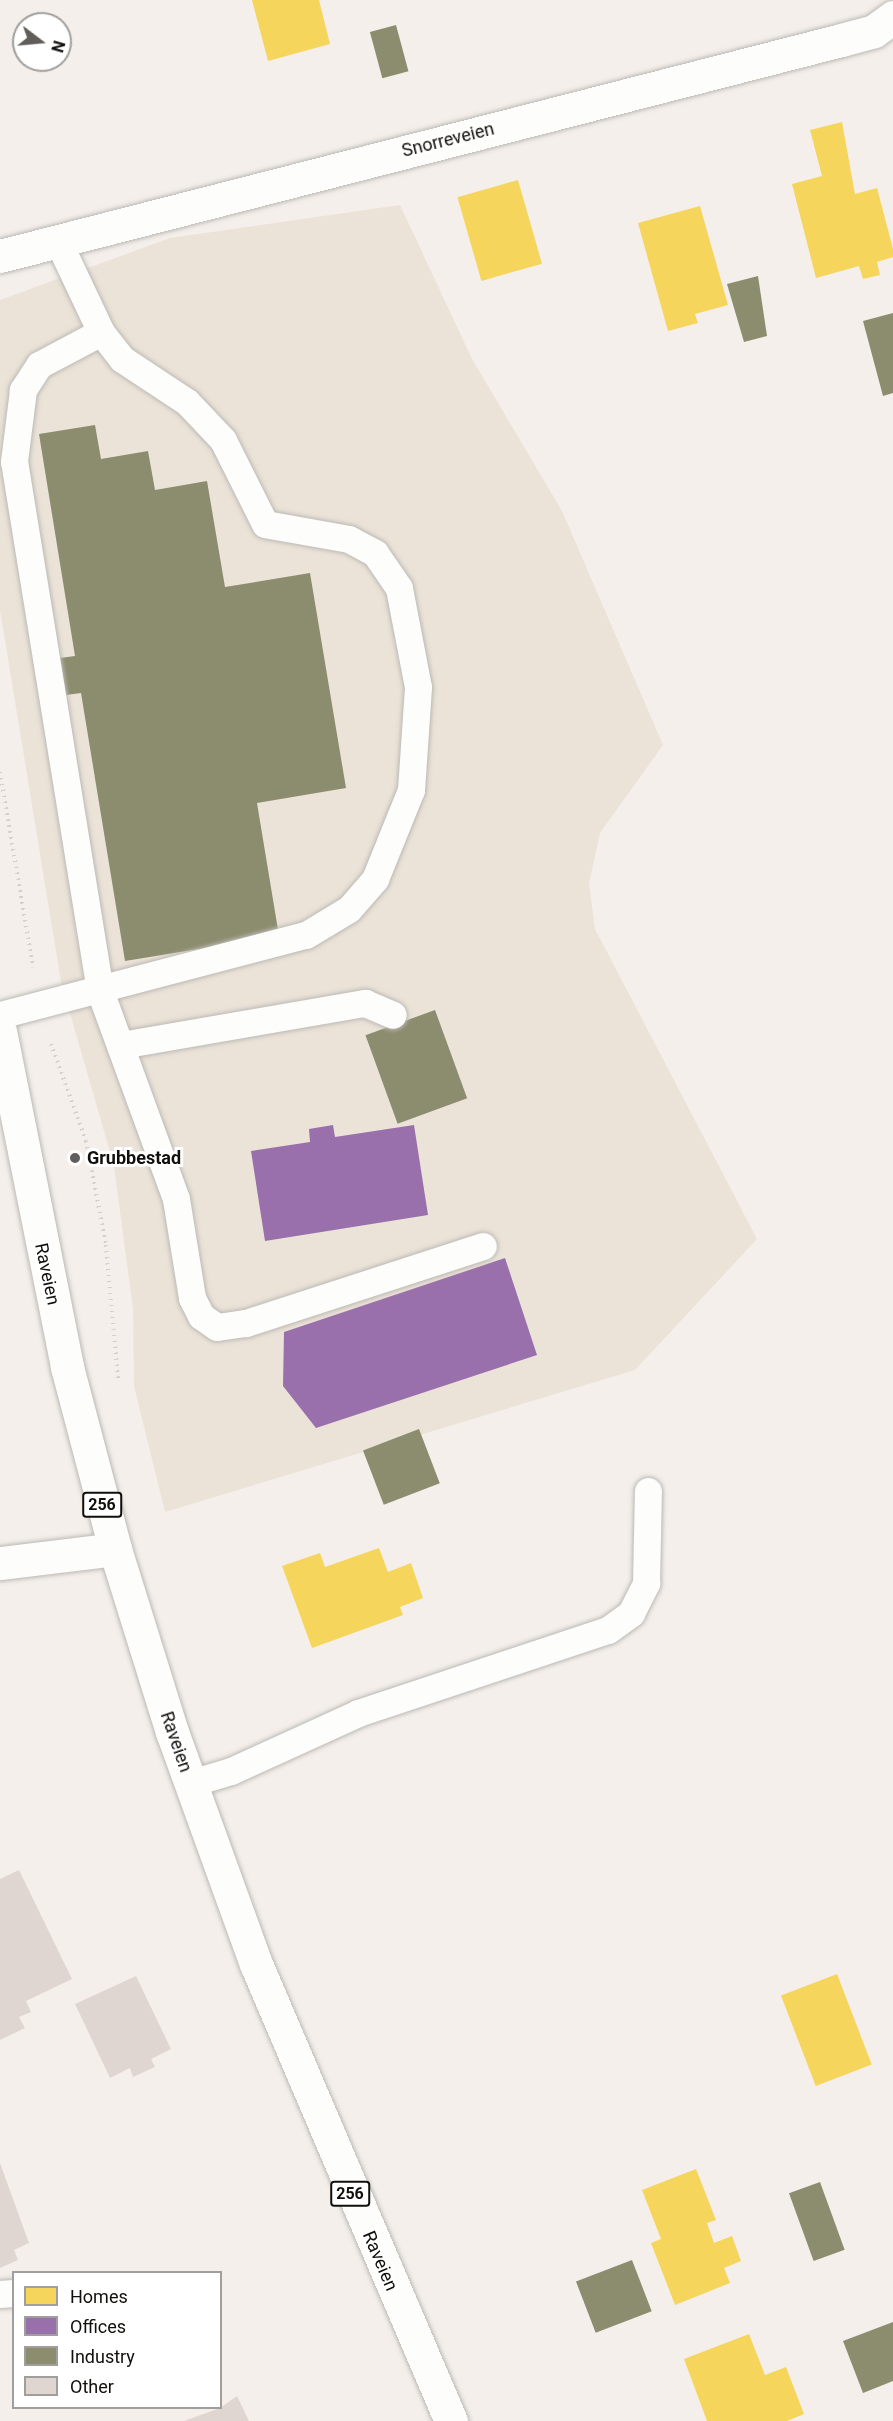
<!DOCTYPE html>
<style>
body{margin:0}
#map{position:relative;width:893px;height:2421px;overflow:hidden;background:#f4efea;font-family:Roboto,sans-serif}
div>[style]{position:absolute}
.built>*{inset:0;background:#ebe3d8}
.homes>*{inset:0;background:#f6d55c;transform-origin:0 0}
.offices>*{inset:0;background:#9970ab}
.industry>*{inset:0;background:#8c8c6e;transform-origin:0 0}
.building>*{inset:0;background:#e0d6d1}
.path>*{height:4px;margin-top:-2px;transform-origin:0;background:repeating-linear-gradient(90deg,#d2d1d0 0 1.5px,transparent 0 6px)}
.roads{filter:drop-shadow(0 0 2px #bcb9b5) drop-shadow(0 0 2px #bcb9b5)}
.service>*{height:27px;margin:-13.5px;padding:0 13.5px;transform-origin:13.5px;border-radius:13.5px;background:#fdfdfc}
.minor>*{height:33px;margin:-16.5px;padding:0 16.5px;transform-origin:16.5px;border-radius:16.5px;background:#fdfdfc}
.primary>*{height:33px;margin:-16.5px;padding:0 16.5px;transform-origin:16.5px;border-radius:16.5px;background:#fdfdfc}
.dots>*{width:16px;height:16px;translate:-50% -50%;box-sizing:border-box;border:3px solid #fff;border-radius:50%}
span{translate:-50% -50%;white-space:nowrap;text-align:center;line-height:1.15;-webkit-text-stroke:6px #fff;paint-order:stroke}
.shield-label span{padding:2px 4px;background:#fff;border:2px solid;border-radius:4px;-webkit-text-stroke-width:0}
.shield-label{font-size:16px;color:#110f0c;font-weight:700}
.street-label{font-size:18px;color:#110f0c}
.poi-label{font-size:18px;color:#110f0c;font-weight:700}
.left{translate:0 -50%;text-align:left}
.legend{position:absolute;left:12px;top:2271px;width:210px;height:138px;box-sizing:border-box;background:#fff;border:2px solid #a09f9e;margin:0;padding:8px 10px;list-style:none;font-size:18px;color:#110f0c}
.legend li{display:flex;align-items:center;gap:12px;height:30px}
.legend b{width:30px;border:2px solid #a09f9e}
.north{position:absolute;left:12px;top:12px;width:60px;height:60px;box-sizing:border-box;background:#fff;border:2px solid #a09f9e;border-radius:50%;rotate:106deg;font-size:16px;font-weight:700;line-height:24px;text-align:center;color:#110f0c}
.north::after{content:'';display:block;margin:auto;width:21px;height:27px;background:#605d5a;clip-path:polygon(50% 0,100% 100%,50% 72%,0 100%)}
</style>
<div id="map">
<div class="built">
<div style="clip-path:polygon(400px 205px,472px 359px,562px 511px,663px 745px,600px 833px,589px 883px,595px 929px,757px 1239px,635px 1370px,165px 1512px,134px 1386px,133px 1309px,114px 1166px,61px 982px,0 610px,0 300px,170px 238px)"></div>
</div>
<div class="homes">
<div style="clip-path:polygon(252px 0,319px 0,330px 44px,268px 61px)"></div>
<div style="clip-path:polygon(842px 122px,855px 194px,877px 188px,893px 249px,893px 257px,877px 262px,880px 275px,863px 279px,859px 266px,816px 278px,792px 184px,822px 176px,810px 130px)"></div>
<div style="left:518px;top:180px;width:87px;height:63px;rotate:74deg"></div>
<div style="clip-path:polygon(700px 206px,728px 305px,695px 314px,698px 323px,668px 331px,638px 223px)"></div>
<div style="clip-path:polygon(379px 1548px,388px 1572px,411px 1563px,423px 1598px,400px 1607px,403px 1615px,312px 1648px,282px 1566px,320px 1553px,325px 1567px)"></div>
<div style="left:837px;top:1974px;width:97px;height:60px;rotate:69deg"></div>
<div style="clip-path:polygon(696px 2169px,716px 2220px,707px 2223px,714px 2243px,732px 2236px,741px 2261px,724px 2268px,730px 2283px,675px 2305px,651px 2243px,661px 2239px,642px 2190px)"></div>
<div style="clip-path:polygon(749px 2334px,765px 2375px,786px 2367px,804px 2414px,787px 2421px,707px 2421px,684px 2359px)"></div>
</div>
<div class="offices">
<div style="clip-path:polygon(333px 1125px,335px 1137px,414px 1125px,428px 1215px,265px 1241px,251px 1151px,310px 1142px,309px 1129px)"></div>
<div style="clip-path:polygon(505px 1258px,537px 1355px,316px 1428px,283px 1386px,284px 1332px)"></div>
</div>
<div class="industry">
<div style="left:396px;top:25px;width:48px;height:27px;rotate:75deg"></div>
<div style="clip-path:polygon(758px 276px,767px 336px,744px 342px,727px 284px)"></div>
<div style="clip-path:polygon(893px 313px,893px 393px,883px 396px,863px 321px)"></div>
<div style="clip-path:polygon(95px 425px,101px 459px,148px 451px,155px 490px,207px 481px,225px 587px,310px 573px,346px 788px,257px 803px,279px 936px,125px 961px,81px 693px,66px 695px,60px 658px,75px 656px,39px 434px)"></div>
<div style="left:435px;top:1010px;width:94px;height:74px;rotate:70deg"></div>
<div style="left:419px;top:1429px;width:58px;height:60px;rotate:69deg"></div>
<div style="left:820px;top:2182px;width:72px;height:33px;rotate:70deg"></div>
<div style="left:632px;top:2260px;width:55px;height:60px;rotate:69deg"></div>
<div style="clip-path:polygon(893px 2322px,893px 2381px,863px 2393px,843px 2341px)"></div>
</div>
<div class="building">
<div style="clip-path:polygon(19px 1870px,72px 1979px,26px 2001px,31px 2012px,19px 2017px,25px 2028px,0 2040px,0 1879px)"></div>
<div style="clip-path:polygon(136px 1976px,171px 2049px,151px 2059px,155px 2067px,133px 2077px,130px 2068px,110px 2078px,75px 2004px)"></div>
<div style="clip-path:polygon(0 2163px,29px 2243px,14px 2250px,18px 2260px,0 2268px)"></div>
<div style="clip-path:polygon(237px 2396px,249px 2421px,184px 2421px,220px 2408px)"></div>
</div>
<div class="path">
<div style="left:0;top:772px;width:198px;rotate:80.4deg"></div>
<div style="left:51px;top:1044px;width:103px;rotate:70.2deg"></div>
<div style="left:86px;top:1141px;width:106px;rotate:79.1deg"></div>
<div style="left:106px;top:1245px;width:135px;rotate:84.9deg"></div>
</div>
<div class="roads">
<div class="service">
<div style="left:101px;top:332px;width:70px;rotate:152deg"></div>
<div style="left:39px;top:365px;width:30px;rotate:123deg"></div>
<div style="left:23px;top:390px;width:72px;rotate:97.2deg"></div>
<div style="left:14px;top:461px;width:537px;rotate:80.78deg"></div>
<div style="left:100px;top:991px;width:221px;rotate:69.9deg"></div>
<div style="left:176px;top:1199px;width:100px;rotate:80.8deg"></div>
<div style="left:192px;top:1298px;width:20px;rotate:63deg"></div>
<div style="left:201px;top:1316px;width:19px;rotate:35deg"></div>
<div style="left:217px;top:1327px;width:29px;rotate:-8deg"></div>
<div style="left:246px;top:1323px;width:249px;rotate:-18deg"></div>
<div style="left:0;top:1015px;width:316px;rotate:-14.7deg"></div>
<div style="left:306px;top:935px;width:50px;rotate:-31.2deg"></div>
<div style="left:349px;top:909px;width:40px;rotate:-49deg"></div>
<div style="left:375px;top:879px;width:96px;rotate:-68deg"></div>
<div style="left:411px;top:790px;width:103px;rotate:-86.1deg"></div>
<div style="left:418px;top:687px;width:101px;rotate:-100.9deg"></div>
<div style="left:399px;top:588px;width:42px;rotate:-124.4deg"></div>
<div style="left:375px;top:553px;width:30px;rotate:-152deg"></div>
<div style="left:349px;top:539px;width:85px;rotate:-169.9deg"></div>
<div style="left:265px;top:524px;width:94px;rotate:-116.6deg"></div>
<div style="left:223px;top:440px;width:52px;rotate:-133.5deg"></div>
<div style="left:187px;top:402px;width:78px;rotate:-146.5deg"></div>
<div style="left:122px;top:359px;width:34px;rotate:-128deg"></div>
<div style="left:101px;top:332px;width:101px;rotate:-115.3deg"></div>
<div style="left:121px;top:1045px;width:248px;rotate:-9.8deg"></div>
<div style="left:365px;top:1003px;width:30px;rotate:23deg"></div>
<div style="left:191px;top:1783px;width:42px;rotate:-16.7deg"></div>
<div style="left:231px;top:1771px;width:140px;rotate:-24.5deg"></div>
<div style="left:358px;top:1713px;width:263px;rotate:-18.4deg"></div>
<div style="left:608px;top:1630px;width:29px;rotate:-36deg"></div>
<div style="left:631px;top:1613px;width:34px;rotate:-63deg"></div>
<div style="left:646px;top:1583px;width:92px;rotate:-88.8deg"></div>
<div style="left:0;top:2294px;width:14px;rotate:-4deg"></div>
</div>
<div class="minor">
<div style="left:0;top:256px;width:868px;rotate:-14.4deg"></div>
<div style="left:841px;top:40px;width:34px;rotate:-15deg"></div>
<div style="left:874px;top:31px;width:24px;rotate:-36deg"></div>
<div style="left:0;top:1563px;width:116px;rotate:-6.9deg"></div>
</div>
<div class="primary">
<div style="left:0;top:1031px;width:343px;rotate:78.7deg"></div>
<div style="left:67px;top:1367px;width:188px;rotate:75.2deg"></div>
<div style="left:115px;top:1549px;width:192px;rotate:72.7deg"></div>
<div style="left:172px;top:1732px;width:247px;rotate:70.1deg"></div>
<div style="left:256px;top:1964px;width:497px;rotate:66.9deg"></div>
</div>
</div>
<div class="dots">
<div style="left:75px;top:1158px;background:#605d5a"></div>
</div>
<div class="shield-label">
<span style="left:102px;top:1505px">256</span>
<span style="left:350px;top:2194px">256</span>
</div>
<div class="street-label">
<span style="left:448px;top:140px;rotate:-14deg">Snorreveien</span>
<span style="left:47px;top:1274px;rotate:78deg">Raveien</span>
<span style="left:176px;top:1742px;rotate:71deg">Raveien</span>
<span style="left:380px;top:2261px;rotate:67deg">Raveien</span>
</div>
<div class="poi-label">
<span class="left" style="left:87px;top:1158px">Grubbestad</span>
</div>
<ul class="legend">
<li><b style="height:16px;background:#f6d55c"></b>Homes</li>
<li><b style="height:16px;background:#9970ab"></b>Offices</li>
<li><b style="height:16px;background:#8c8c6e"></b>Industry</li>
<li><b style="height:16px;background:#e0d6d1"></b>Other</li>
</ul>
<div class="north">N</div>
</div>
